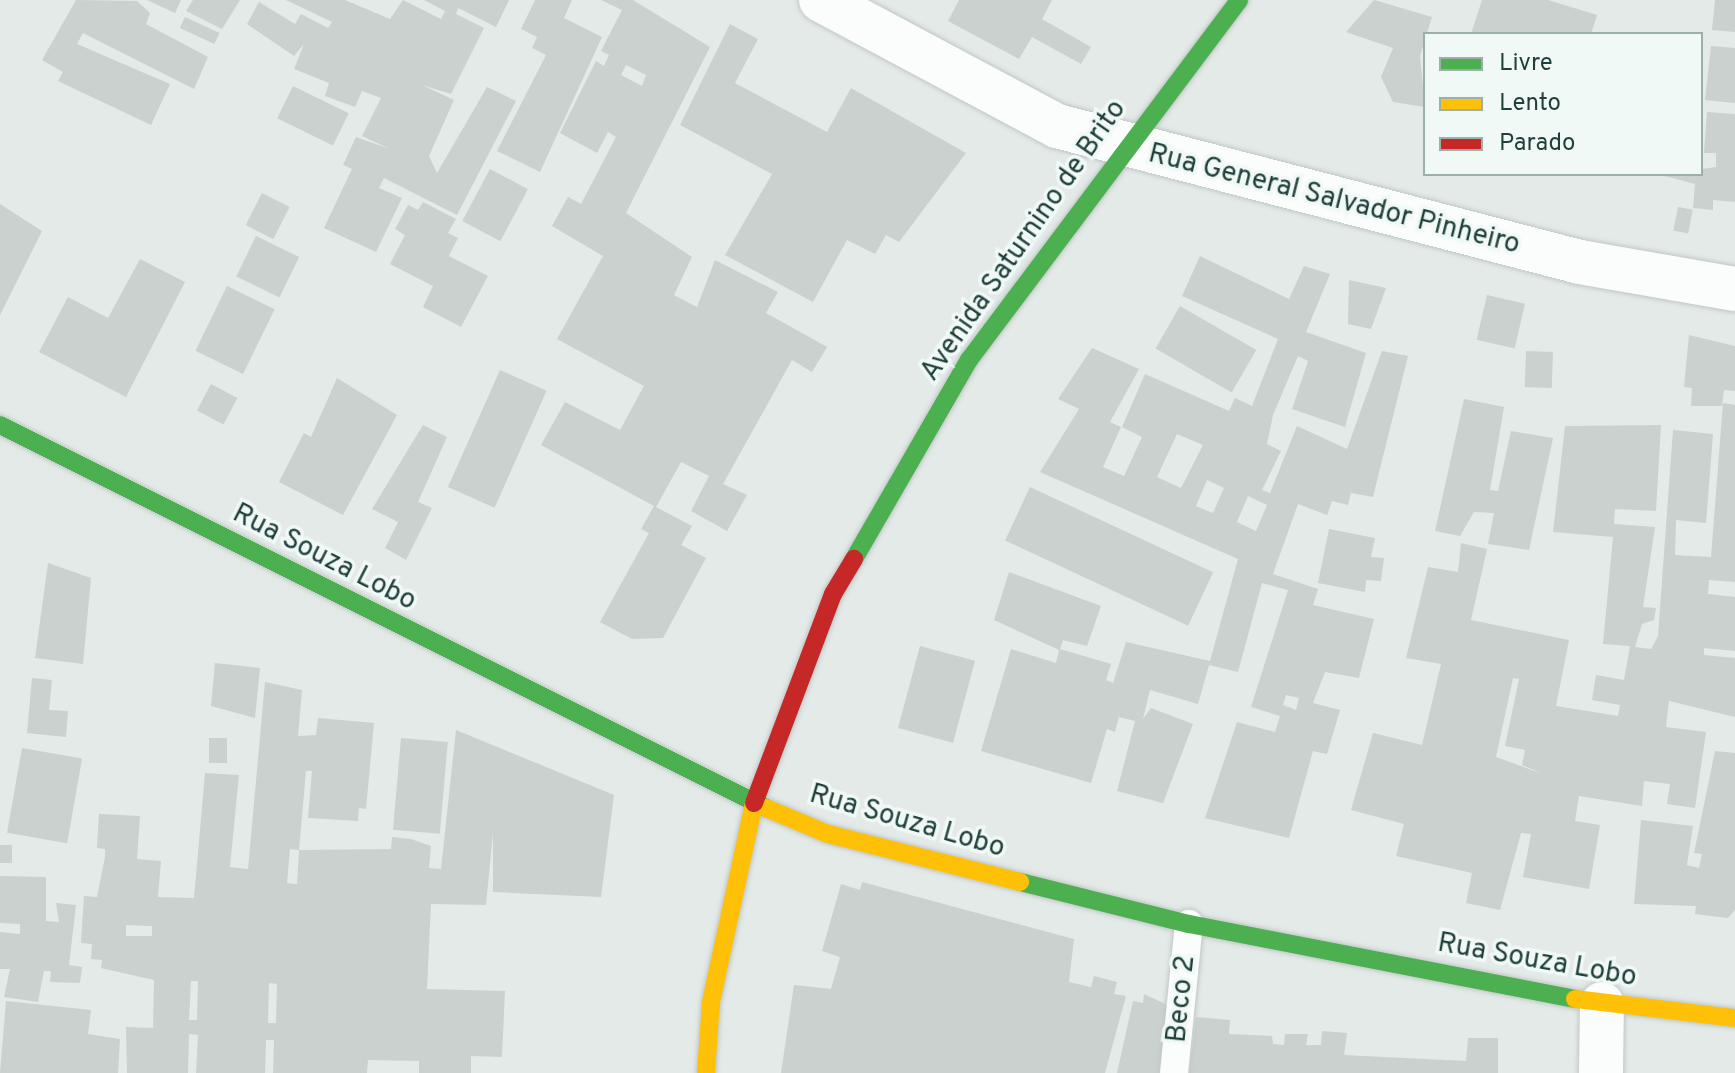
<!DOCTYPE html>
<style>
body{margin:0}
#map{position:relative;width:1735px;height:1073px;overflow:hidden;background:#e3eae8;font-family:Overpass,sans-serif}
div>[style]{position:absolute}
.building>*{inset:0;background:#cad1cf;transform-origin:0 0}
.roads{filter:drop-shadow(0 0 2px #c0c7c5) drop-shadow(0 0 2px #c0c7c5)}
.lane>*{height:28px;margin:-14px;padding:0 14px;transform-origin:14px;border-radius:14px;background:#fbfcfc}
.street>*{height:44px;margin:-22px;padding:0 22px;transform-origin:22px;border-radius:22px;background:#fbfcfc}
.fast>*{height:18px;margin:-9px;padding:0 9px;transform-origin:9px;border-radius:9px;background:#4caf50}
.slow>*{height:18px;margin:-9px;padding:0 9px;transform-origin:9px;border-radius:9px;background:#ffc107}
.jam>*{height:18px;margin:-9px;padding:0 9px;transform-origin:9px;border-radius:9px;background:#c62828}
span{translate:-50% -50%;white-space:nowrap;text-align:center;line-height:1.15;-webkit-text-stroke:7px #f1f9f6;paint-order:stroke}
.street-label{font-size:28px;color:#1f3f3b}
.legend{position:absolute;left:1423px;top:32px;width:280px;height:144px;box-sizing:border-box;background:#f1f9f6;border:2px solid #9dafab;margin:0;padding:10px 14px;list-style:none;font-size:24px;color:#1f3f3b}
.legend li{display:flex;align-items:center;gap:16px;height:40px}
.legend b{width:40px;border:2px solid #9dafab}
</style>
<div id="map">
<div class="building">
<div style="clip-path:polygon(76px 0,137px 1px,150px 13px,146px 24px,208px 57px,194px 89px,83px 33px,77px 44px,170px 84px,151px 125px,58px 81px,63px 72px,42px 60px)"></div>
<div style="clip-path:polygon(147px 0,181px 0,175px 13px)"></div>
<div style="clip-path:polygon(193px 0,240px 0,222px 29px,186px 11px)"></div>
<div style="clip-path:polygon(286px 0,345px 0,390px 19px,403px 0,441px 19px,445px 11px,424px 0,509px 0,496px 27px,458px 8px,456px 14px,484px 28px,451px 94px,422px 85px,454px 100px,429px 156px,437px 173px,487px 87px,516px 101px,457px 215px,384px 178px,379px 188px,402px 198px,376px 252px,324px 228px,352px 169px,343px 165px,356px 137px,390px 149px,362px 136px,381px 98px,362px 91px,355px 107px,325px 96px,329px 83px,294px 69px,304px 44px,294px 56px,247px 24px,259px 2px,295px 24px,301px 14px,328px 28px,332px 22px)"></div>
<div style="clip-path:polygon(535px 0,572px 0,564px 18px,602px 37px,540px 172px,497px 151px,546px 55px,532px 48px,537px 37px,521px 29px)"></div>
<div style="clip-path:polygon(evenodd,601px 0,633px 0,710px 47px,626px 213px,692px 257px,674px 295px,697px 307px,715px 260px,778px 292px,766px 313px,827px 347px,812px 372px,792px 360px,723px 484px,747px 495px,727px 531px,691px 511px,709px 476px,681px 462px,656px 507px,692px 526px,681px 545px,706px 558px,663px 638px,632px 639px,600px 622px,649px 533px,641px 529px,654px 506px,541px 445px,565px 402px,620px 430px,644px 386px,557px 339px,603px 256px,552px 226px,568px 197px,581px 204px,616px 137px,608px 132px,597px 153px,560px 133px,596px 61px,604px 66px,609px 55px,601px 51px,622px 10px,601px 0,626px 65px,646px 75px,642px 86px,621px 75px,626px 65px)"></div>
<div style="clip-path:polygon(959px 0,1052px 0,1042px 19px,1091px 47px,1081px 64px,1032px 37px,1019px 59px,948px 21px)"></div>
<div style="clip-path:polygon(1374px 0,1432px 17px,1420px 56px,1425px 107px,1393px 102px,1381px 77px,1393px 48px,1346px 32px)"></div>
<div style="clip-path:polygon(1482px 0,1548px 0,1597px 15px,1591px 34px,1471px 34px)"></div>
<div style="clip-path:polygon(1715px 0,1735px 0,1735px 32px,1712px 30px)"></div>
<div style="left:185px;top:17px;width:38px;height:12px;rotate:25deg"></div>
<div style="clip-path:polygon(730px 24px,758px 39px,735px 83px,827px 132px,851px 88px,966px 153px,899px 242px,886px 235px,875px 254px,847px 240px,813px 302px,725px 255px,772px 174px,680px 125px)"></div>
<div style="clip-path:polygon(1711px 46px,1735px 48px,1735px 103px,1705px 100px)"></div>
<div style="left:293px;top:86px;width:62px;height:36px;rotate:26deg"></div>
<div style="clip-path:polygon(1707px 112px,1735px 114px,1735px 202px,1713px 200px,1713px 210px,1693px 208px,1695px 184px,1661px 175px,1716px 167px,1716px 153px,1704px 153px)"></div>
<div style="left:490px;top:169px;width:43px;height:59px;rotate:28deg"></div>
<div style="left:262px;top:193px;width:31px;height:36px;rotate:27deg"></div>
<div style="clip-path:polygon(423px 202px,456px 219px,448px 233px,458px 238px,449px 256px,488px 276px,461px 327px,423px 307px,433px 286px,390px 264px,405px 235px,395px 229px,408px 205px,418px 210px)"></div>
<div style="clip-path:polygon(0 204px,42px 231px,0 315px)"></div>
<div style="left:1678px;top:207px;width:15px;height:24px;rotate:11deg"></div>
<div style="left:256px;top:236px;width:48px;height:45px;rotate:26deg"></div>
<div style="clip-path:polygon(evenodd,1200px 256px,1289px 299px,1304px 266px,1330px 274px,1306px 332px,1366px 353px,1345px 427px,1292px 409px,1308px 361px,1298px 356px,1273px 415px,1267px 444px,1281px 451px,1262px 490px,1270px 493px,1297px 426px,1347px 449px,1382px 351px,1408px 356px,1373px 497px,1351px 493px,1348px 505px,1332px 501px,1327px 515px,1298px 504px,1273px 574px,1318px 589px,1313px 605px,1374px 619px,1359px 678px,1325px 672px,1313px 703px,1340px 710px,1327px 754px,1313px 751px,1289px 838px,1205px 818px,1237px 722px,1275px 732px,1280px 716px,1251px 707px,1288px 590px,1262px 583px,1238px 672px,1209px 665px,1198px 704px,1150px 690px,1143px 719px,1151px 708px,1193px 724px,1163px 803px,1117px 791px,1135px 721px,1119px 717px,1115px 732px,1107px 729px,1091px 783px,981px 751px,1011px 649px,1056px 663px,1059px 650px,994px 620px,1009px 572px,1101px 606px,1087px 646px,1063px 640px,1060px 649px,1111px 664px,1106px 680px,1113px 683px,1126px 642px,1210px 661px,1238px 559px,1040px 472px,1079px 409px,1058px 399px,1092px 348px,1139px 369px,1110px 422px,1121px 427px,1103px 467px,1124px 476px,1142px 437px,1122px 427px,1145px 374px,1229px 411px,1235px 398px,1252px 406px,1278px 339px,1182px 296px,1200px 256px,1177px 434px,1203px 445px,1181px 488px,1157px 477px,1177px 434px,1200px 256px,1207px 480px,1224px 488px,1213px 513px,1196px 506px,1207px 480px,1200px 256px,1248px 496px,1267px 505px,1256px 531px,1237px 522px,1248px 496px,1200px 256px,1286px 695px,1299px 698px,1296px 710px,1283px 705px,1286px 695px)"></div>
<div style="clip-path:polygon(140px 259px,185px 282px,126px 397px,39px 352px,68px 297px,108px 318px)"></div>
<div style="clip-path:polygon(1349px 280px,1386px 288px,1371px 329px,1348px 324px)"></div>
<div style="left:227px;top:286px;width:53px;height:72px;rotate:26deg"></div>
<div style="left:1487px;top:295px;width:39px;height:46px;rotate:13deg"></div>
<div style="left:1180px;top:306px;width:88px;height:49px;rotate:30deg"></div>
<div style="clip-path:polygon(1689px 335px,1735px 346px,1735px 391px,1724px 390px,1722px 406px,1691px 406px,1692px 388px,1684px 387px)"></div>
<div style="left:1526px;top:351px;width:27px;height:36px;rotate:2deg"></div>
<div style="left:500px;top:370px;width:51px;height:128px;rotate:24deg"></div>
<div style="clip-path:polygon(337px 378px,397px 415px,343px 515px,279px 482px,304px 433px,311px 437px)"></div>
<div style="left:211px;top:384px;width:30px;height:30px;rotate:28deg"></div>
<div style="clip-path:polygon(1464px 399px,1504px 407px,1490px 490px,1498px 491px,1511px 431px,1553px 438px,1529px 550px,1488px 544px,1494px 513px,1474px 512px,1460px 536px,1435px 531px)"></div>
<div style="clip-path:polygon(evenodd,1723px 403px,1735px 405px,1735px 582px,1709px 580px,1708px 594px,1735px 597px,1735px 651px,1704px 648px,1704px 655px,1735px 658px,1735px 717px,1669px 701px,1666px 727px,1706px 732px,1695px 808px,1667px 804px,1670px 784px,1644px 781px,1642px 806px,1579px 796px,1575px 821px,1600px 825px,1589px 889px,1523px 877px,1531px 834px,1521px 833px,1500px 910px,1466px 903px,1472px 873px,1396px 856px,1404px 824px,1351px 810px,1373px 733px,1422px 745px,1441px 664px,1406px 658px,1428px 567px,1458px 572px,1461px 543px,1487px 549px,1471px 620px,1569px 640px,1556px 706px,1618px 716px,1620px 705px,1592px 700px,1596px 675px,1624px 680px,1630px 646px,1603px 644px,1613px 537px,1553px 532px,1565px 426px,1661px 425px,1656px 511px,1615px 509px,1614px 524px,1655px 527px,1643px 607px,1656px 608px,1654px 620px,1642px 624px,1635px 647px,1651px 649px,1658px 636px,1673px 430px,1713px 434px,1706px 523px,1676px 520px,1675px 555px,1711px 557px,1723px 403px,1513px 678px,1519px 679px,1505px 746px,1525px 750px,1522px 765px,1543px 774px,1496px 757px,1513px 678px)"></div>
<div style="clip-path:polygon(423px 425px,447px 437px,418px 502px,432px 508px,406px 560px,385px 548px,398px 522px,372px 509px)"></div>
<div style="left:1030px;top:487px;width:202px;height:59px;rotate:25deg"></div>
<div style="clip-path:polygon(1329px 529px,1375px 538px,1371px 557px,1384px 558px,1381px 581px,1366px 580px,1365px 592px,1318px 583px)"></div>
<div style="clip-path:polygon(48px 563px,91px 578px,83px 664px,35px 658px)"></div>
<div style="left:920px;top:646px;width:57px;height:85px;rotate:15deg"></div>
<div style="clip-path:polygon(215px 663px,260px 668px,255px 718px,211px 706px)"></div>
<div style="clip-path:polygon(32px 678px,52px 680px,49px 710px,68px 711px,66px 737px,27px 733px)"></div>
<div style="clip-path:polygon(evenodd,265px 682px,302px 690px,298px 736px,316px 735px,318px 718px,374px 723px,366px 809px,359px 808px,358px 821px,308px 818px,312px 771px,306px 771px,299px 850px,391px 849px,392px 837px,411px 839px,431px 846px,429px 868px,441px 869px,456px 730px,614px 795px,601px 897px,493px 892px,493px 832px,486px 905px,431px 904px,427px 989px,505px 991px,502px 1057px,471px 1056px,471px 1073px,419px 1073px,419px 1061px,368px 1060px,367px 1073px,273px 1073px,274px 1040px,266px 1040px,265px 1073px,196px 1073px,198px 1035px,189px 1034px,188px 1073px,127px 1073px,126px 1027px,153px 1028px,154px 980px,101px 968px,102px 960px,91px 959px,92px 944px,81px 943px,84px 896px,97px 897px,105px 857px,105px 849px,97px 848px,99px 814px,140px 816px,137px 859px,161px 861px,158px 897px,194px 898px,205px 773px,239px 775px,230px 867px,248px 869px,265px 682px,290px 849px,299px 850px,297px 884px,287px 883px,290px 849px,265px 682px,126px 925px,152px 926px,152px 936px,126px 936px,126px 925px,265px 682px,191px 981px,198px 981px,197px 1020px,189px 1020px,191px 981px,265px 682px,269px 983px,277px 984px,276px 1023px,268px 1023px,269px 983px)"></div>
<div style="left:209px;top:738px;width:18px;height:25px"></div>
<div style="left:401px;top:738px;width:47px;height:92px;rotate:5deg"></div>
<div style="left:22px;top:748px;width:61px;height:86px;rotate:10deg"></div>
<div style="clip-path:polygon(1715px 751px,1735px 753px,1735px 910px,1728px 918px,1695px 914px,1696px 906px,1634px 904px,1641px 820px,1693px 826px,1687px 865px,1699px 868px,1702px 854px,1694px 853px)"></div>
<div style="left:0;top:845px;width:12px;height:18px"></div>
<div style="clip-path:polygon(0 876px,46px 877px,46px 921px,59px 922px,56px 903px,76px 905px,69px 965px,82px 967px,80px 983px,50px 982px,51px 971px,44px 971px,38px 1002px,4px 997px,10px 969px,0 969px,0 932px,20px 934px,20px 924px,0 923px)"></div>
<div style="clip-path:polygon(862px 882px,1074px 939px,1069px 982px,1091px 987px,1094px 976px,1117px 982px,1114px 994px,1126px 996px,1105px 1073px,781px 1073px,794px 985px,831px 989px,840px 957px,822px 951px,841px 884px,860px 890px)"></div>
<div style="clip-path:polygon(1144px 994px,1176px 1009px,1168px 1073px,1117px 1073px,1133px 1001px,1143px 1003px)"></div>
<div style="clip-path:polygon(6px 1001px,91px 1010px,88px 1034px,120px 1039px,118px 1073px,0 1073px)"></div>
<div style="clip-path:polygon(1196px 1017px,1230px 1020px,1229px 1034px,1272px 1036px,1273px 1044px,1284px 1045px,1285px 1034px,1308px 1034px,1306px 1045px,1321px 1045px,1322px 1031px,1347px 1033px,1344px 1055px,1466px 1061px,1468px 1038px,1498px 1038px,1498px 1073px,1189px 1073px)"></div>
</div>
<div class="roads">
<div class="lane">
<div style="left:1174px;top:1073px;width:150px;rotate:-84.3deg"></div>
</div>
<div class="street">
<div style="left:821px;top:0;width:268px;rotate:28.1deg"></div>
<div style="left:1057px;top:126px;width:540px;rotate:14.58deg"></div>
<div style="left:1580px;top:262px;width:157px;rotate:9.9deg"></div>
<div style="left:1601px;top:1073px;width:69px;rotate:-89.2deg"></div>
</div>
<div class="fast">
<div style="left:0;top:425px;width:856px;rotate:26.57deg"></div>
<div style="left:854px;top:559px;width:230px;rotate:-60deg"></div>
<div style="left:969px;top:360px;width:450px;rotate:-53.1deg"></div>
<div style="left:1020px;top:882px;width:174px;rotate:14deg"></div>
<div style="left:1189px;top:924px;width:393px;rotate:11deg"></div>
</div>
<div class="slow">
<div style="left:766px;top:808px;width:67px;rotate:22.8deg"></div>
<div style="left:828px;top:834px;width:198px;rotate:14deg"></div>
<div style="left:1575px;top:999px;width:161px;rotate:6.8deg"></div>
<div style="left:706px;top:1073px;width:71px;rotate:-86deg"></div>
<div style="left:711px;top:1002px;width:204px;rotate:-77.8deg"></div>
</div>
<div class="jam">
<div style="left:754px;top:803px;width:223px;rotate:-69.3deg"></div>
<div style="left:833px;top:594px;width:41px;rotate:-59deg"></div>
</div>
</div>
<div class="street-label">
<span style="left:1334px;top:200px;rotate:14deg">Rua General Salvador Pinheiro</span>
<span style="left:1024px;top:241px;rotate:-55deg">Avenida Saturnino de Brito</span>
<span style="left:324px;top:558px;rotate:27deg">Rua Souza Lobo</span>
<span style="left:907px;top:822px;rotate:16deg">Rua Souza Lobo</span>
<span style="left:1537px;top:961px;rotate:10deg">Rua Souza Lobo</span>
<span style="left:1182px;top:999px;rotate:-84deg">Beco 2</span>
</div>
<ul class="legend">
<li><b style="height:10px;background:#4caf50"></b>Livre</li>
<li><b style="height:10px;background:#ffc107"></b>Lento</li>
<li><b style="height:10px;background:#c62828"></b>Parado</li>
</ul>
</div>
